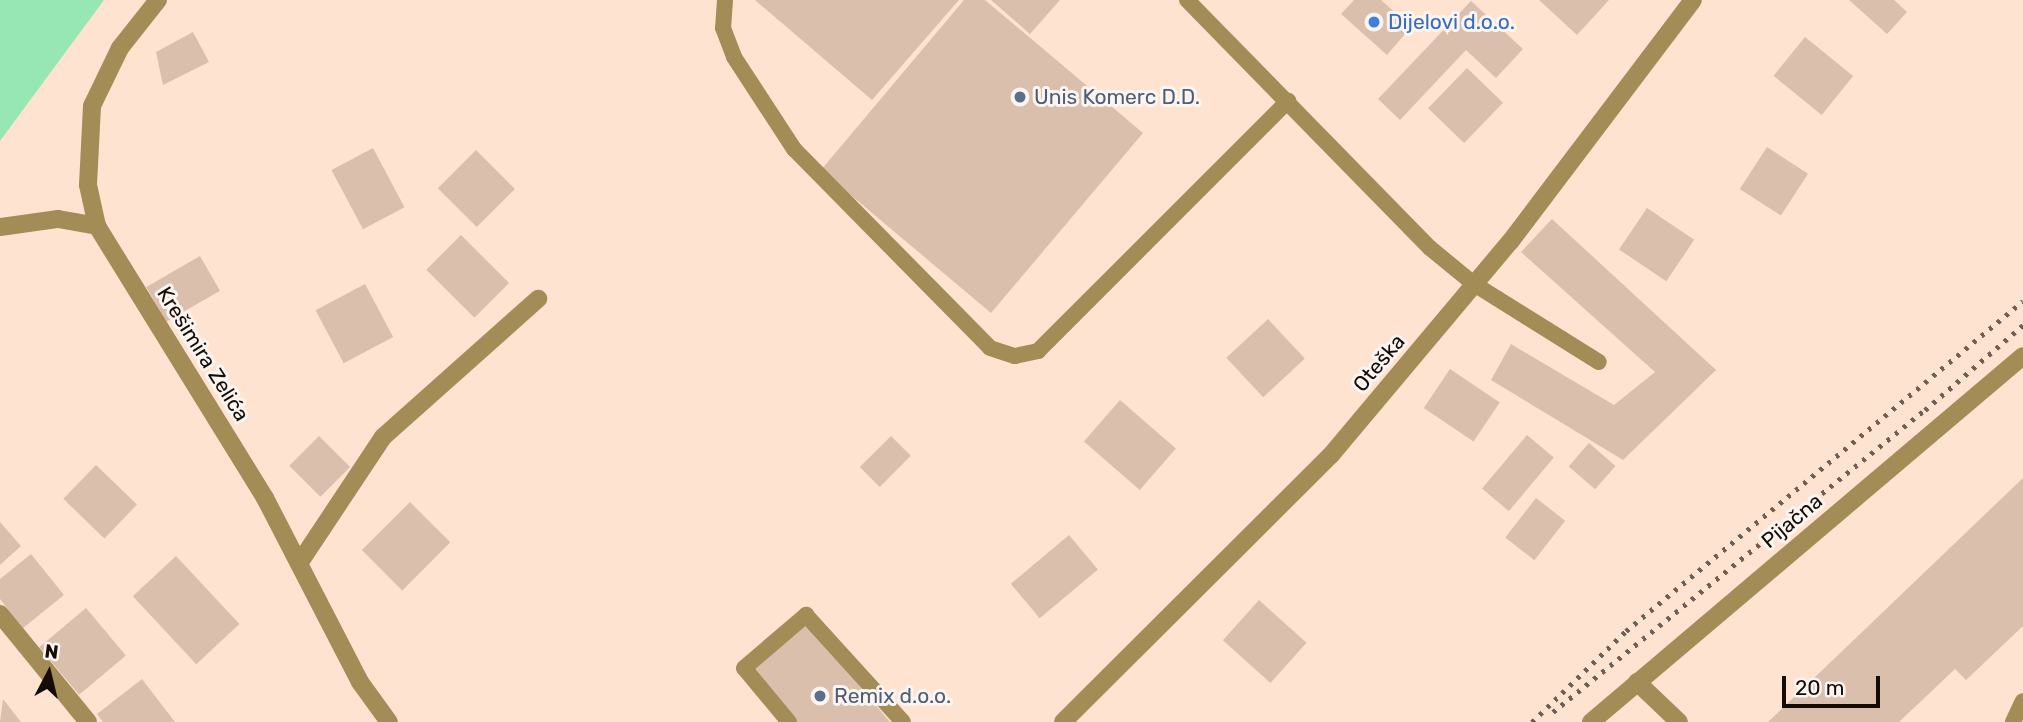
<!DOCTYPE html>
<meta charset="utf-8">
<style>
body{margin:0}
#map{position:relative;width:2023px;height:722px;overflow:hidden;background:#ffe3d1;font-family:Rubik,sans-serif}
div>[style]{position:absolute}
.green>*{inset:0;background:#97e7b5}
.building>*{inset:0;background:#dabfad;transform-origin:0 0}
.lane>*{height:16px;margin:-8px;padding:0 8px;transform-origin:8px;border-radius:8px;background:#a38c55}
.street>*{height:18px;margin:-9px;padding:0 9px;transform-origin:9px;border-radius:9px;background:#a38c55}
.rail>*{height:5px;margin-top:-2.5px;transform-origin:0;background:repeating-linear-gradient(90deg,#6f5f54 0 3.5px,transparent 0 10.5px)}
.dots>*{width:19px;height:19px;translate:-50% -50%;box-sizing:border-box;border:4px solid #fbf5f2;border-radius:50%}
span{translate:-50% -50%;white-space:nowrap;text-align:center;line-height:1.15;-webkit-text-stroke:6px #fbf5f2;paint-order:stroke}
.shop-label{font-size:21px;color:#366cbe}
.left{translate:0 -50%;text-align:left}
.service-label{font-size:21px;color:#4e5e75}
.street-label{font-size:21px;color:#150c06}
.north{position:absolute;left:14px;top:638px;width:70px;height:70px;-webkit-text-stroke:5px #fbf5f2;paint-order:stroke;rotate:7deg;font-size:19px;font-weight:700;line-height:28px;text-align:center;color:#150c06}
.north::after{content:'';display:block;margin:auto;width:24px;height:32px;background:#150c06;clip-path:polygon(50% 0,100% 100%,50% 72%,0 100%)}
.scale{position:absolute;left:1782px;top:676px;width:98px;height:32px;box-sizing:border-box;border:4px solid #150c06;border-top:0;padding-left:9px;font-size:21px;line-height:24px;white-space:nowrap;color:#150c06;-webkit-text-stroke:5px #fbf5f2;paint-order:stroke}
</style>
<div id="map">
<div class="green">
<div style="clip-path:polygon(0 0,104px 0,0 141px)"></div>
</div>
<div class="building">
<div style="clip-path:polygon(755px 0,959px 0,872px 100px)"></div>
<div style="clip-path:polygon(964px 0,985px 0,1143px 133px,991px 313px,821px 170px)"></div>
<div style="clip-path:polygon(991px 0,1060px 0,1030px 34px)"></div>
<div style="clip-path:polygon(1354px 0,1381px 0,1411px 27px,1387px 55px,1341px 14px)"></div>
<div style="clip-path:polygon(1539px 0,1609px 0,1577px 35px)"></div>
<div style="clip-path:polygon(1849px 0,1894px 0,1907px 12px,1887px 34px)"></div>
<div style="clip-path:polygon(1471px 1px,1523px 49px,1496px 78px,1466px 50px,1400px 120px,1378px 99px)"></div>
<div style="clip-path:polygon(193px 32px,209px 62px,163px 85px,156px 52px)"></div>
<div style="left:1805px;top:37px;width:62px;height:50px;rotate:39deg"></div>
<div style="left:1467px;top:68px;width:50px;height:56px;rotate:44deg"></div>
<div style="left:1767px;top:147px;width:49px;height:50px;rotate:33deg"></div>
<div style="left:373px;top:148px;width:67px;height:47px;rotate:62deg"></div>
<div style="left:476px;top:150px;width:55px;height:54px;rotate:45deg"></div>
<div style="left:1647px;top:208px;width:57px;height:50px;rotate:34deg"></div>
<div style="clip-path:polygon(1552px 219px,1716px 370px,1623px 460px,1491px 380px,1511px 344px,1614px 405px,1655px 372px,1521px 252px)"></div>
<div style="left:461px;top:235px;width:68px;height:49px;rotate:45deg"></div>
<div style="left:200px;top:256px;width:40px;height:62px;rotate:60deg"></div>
<div style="left:365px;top:284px;width:60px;height:56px;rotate:62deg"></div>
<div style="left:1268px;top:319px;width:54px;height:57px;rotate:47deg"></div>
<div style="left:1450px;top:369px;width:60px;height:47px;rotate:34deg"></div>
<div style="left:1120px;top:400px;width:74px;height:55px;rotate:41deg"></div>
<div style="left:1527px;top:435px;width:35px;height:70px;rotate:40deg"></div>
<div style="left:319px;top:436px;width:44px;height:42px;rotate:45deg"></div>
<div style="left:891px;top:436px;width:28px;height:44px;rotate:45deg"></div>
<div style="left:1589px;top:443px;width:35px;height:31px;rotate:41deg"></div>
<div style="left:96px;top:465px;width:57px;height:47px;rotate:44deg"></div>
<div style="clip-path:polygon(2023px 478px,2023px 626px,1966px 680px,1955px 669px,1899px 722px,1768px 722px)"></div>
<div style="left:1536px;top:498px;width:37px;height:50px;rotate:38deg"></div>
<div style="left:410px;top:502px;width:57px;height:68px;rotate:45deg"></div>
<div style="clip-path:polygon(0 522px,21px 546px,0 565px)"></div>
<div style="left:1069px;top:535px;width:45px;height:76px;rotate:50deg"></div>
<div style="clip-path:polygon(31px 554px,64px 595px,23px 628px,0 599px,0 579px)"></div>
<div style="left:176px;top:556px;width:93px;height:59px;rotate:47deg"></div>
<div style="left:1259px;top:600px;width:64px;height:54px;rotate:42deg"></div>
<div style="left:86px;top:608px;width:62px;height:61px;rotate:50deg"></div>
<div style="clip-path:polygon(806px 623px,890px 722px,795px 722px,750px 670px)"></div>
<div style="clip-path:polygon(142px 679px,175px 722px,103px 722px,97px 714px)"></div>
<div style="clip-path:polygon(3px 699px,21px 722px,0 722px)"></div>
</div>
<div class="lane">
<div style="left:725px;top:0;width:28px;rotate:94deg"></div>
<div style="left:723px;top:28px;width:31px;rotate:69deg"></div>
<div style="left:734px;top:57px;width:110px;rotate:56.9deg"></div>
<div style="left:794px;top:149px;width:279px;rotate:45.4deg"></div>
<div style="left:990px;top:348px;width:26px;rotate:18deg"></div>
<div style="left:1015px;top:356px;width:24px;rotate:-12deg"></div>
<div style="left:1038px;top:351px;width:354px;rotate:-45deg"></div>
<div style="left:1187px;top:0;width:347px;rotate:45.6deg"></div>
<div style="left:1430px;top:248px;width:57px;rotate:39.3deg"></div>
<div style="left:1474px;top:284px;width:147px;rotate:32deg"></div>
<div style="left:789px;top:722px;width:70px;rotate:-129.8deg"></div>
<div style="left:744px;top:668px;width:82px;rotate:-40.5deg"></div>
<div style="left:806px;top:615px;width:144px;rotate:47.8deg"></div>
<div style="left:2013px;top:722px;width:23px;rotate:-65deg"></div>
</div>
<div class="street">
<div style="left:158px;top:0;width:61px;rotate:128.4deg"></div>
<div style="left:120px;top:48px;width:64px;rotate:115.8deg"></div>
<div style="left:92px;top:106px;width:79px;rotate:92.9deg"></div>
<div style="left:88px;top:185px;width:42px;rotate:77.6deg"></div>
<div style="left:97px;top:226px;width:320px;rotate:58.3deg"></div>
<div style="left:265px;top:498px;width:207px;rotate:62.7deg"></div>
<div style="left:360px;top:682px;width:49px;rotate:54.1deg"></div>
<div style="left:0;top:227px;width:59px;rotate:-7.9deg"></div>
<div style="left:58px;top:219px;width:40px;rotate:10deg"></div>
<div style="left:300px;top:562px;width:150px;rotate:-56.4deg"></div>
<div style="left:383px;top:437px;width:208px;rotate:-41.7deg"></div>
<div style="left:0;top:614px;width:139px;rotate:50.8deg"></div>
<div style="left:1637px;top:682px;width:58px;rotate:43.6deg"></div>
<div style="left:1063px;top:722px;width:378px;rotate:-44.9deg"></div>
<div style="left:1331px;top:455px;width:278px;rotate:-50deg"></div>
<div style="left:1510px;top:242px;width:303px;rotate:-52.9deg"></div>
<div style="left:1591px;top:722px;width:566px;rotate:-40.27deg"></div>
</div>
<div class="rail">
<div style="left:1553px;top:712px;width:479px;rotate:-39.1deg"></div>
<div style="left:1925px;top:410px;width:130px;rotate:-40.9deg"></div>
<div style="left:1532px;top:722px;width:131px;rotate:-44.1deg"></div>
<div style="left:1626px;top:631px;width:516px;rotate:-39.73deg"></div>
</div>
<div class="dots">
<div style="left:1374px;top:22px;background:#3f7fe0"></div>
<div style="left:1020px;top:97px;background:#5c6f8a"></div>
<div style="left:820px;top:696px;background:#5c6f8a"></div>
</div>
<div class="shop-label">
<span class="left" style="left:1388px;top:22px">Dijelovi d.o.o.</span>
</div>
<div class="service-label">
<span class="left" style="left:1034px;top:97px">Unis Komerc D.D.</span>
<span class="left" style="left:834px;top:696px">Remix d.o.o.</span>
</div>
<div class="street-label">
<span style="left:203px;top:354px;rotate:58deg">Krešimira Zelića</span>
<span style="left:1379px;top:363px;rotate:-50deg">Oteška</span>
<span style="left:1792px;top:521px;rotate:-40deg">Pijačna</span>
</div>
<div class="north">N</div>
<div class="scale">20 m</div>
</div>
